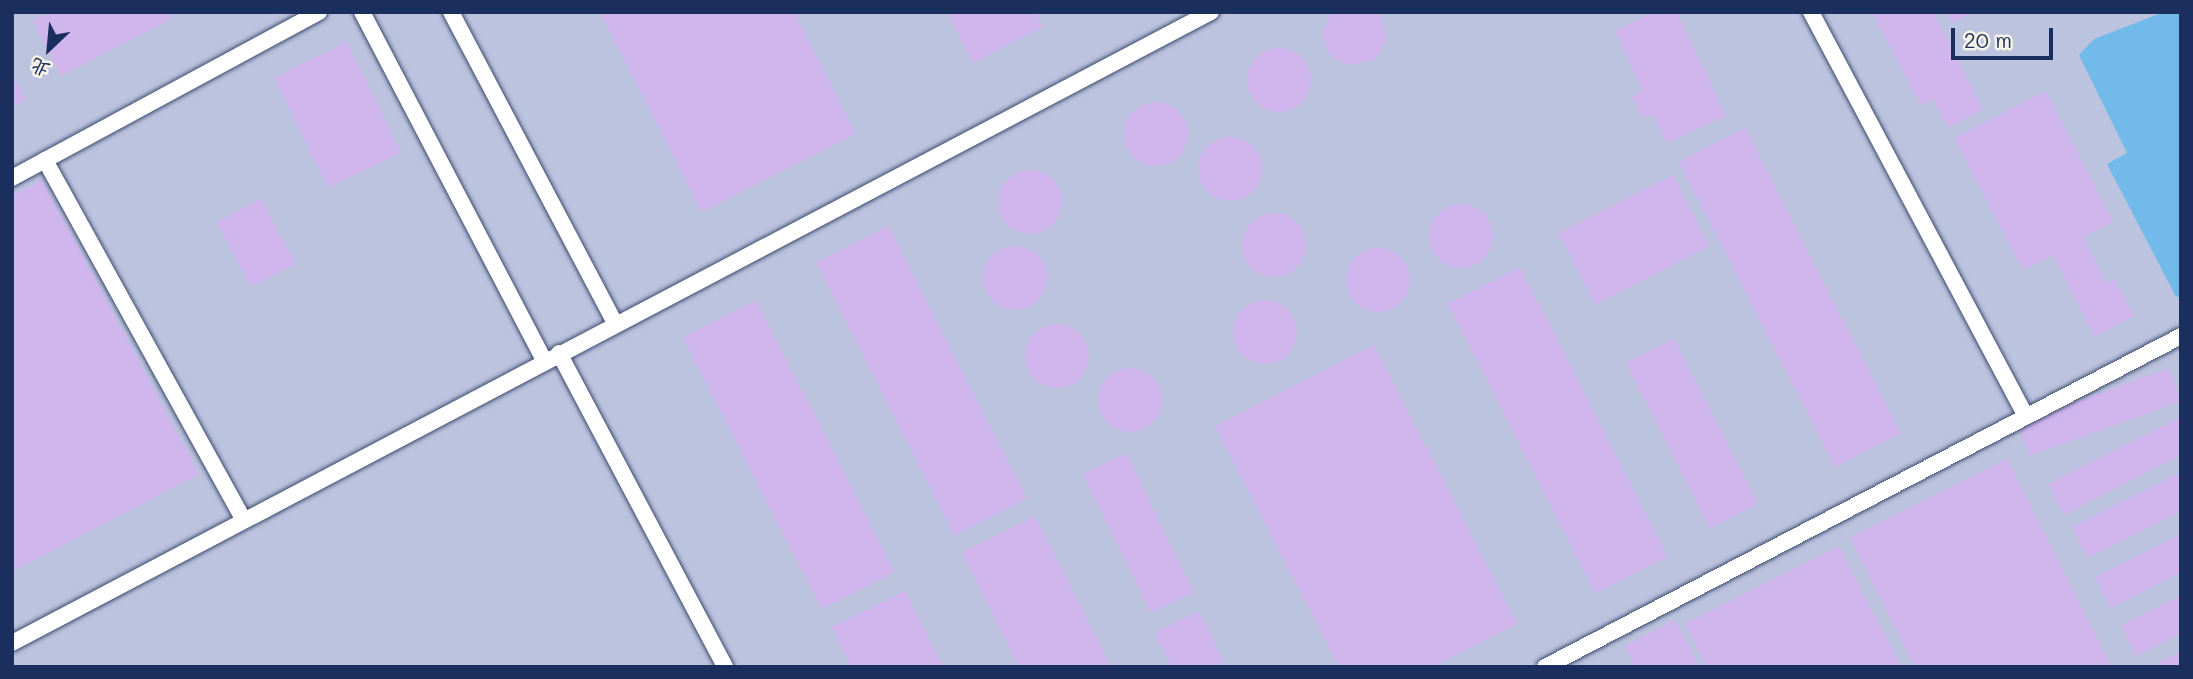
<!DOCTYPE html>
<meta charset="utf-8">
<style>
body{margin:0}
#map{position:relative;width:2193px;height:679px;overflow:hidden;background:#f3e7d0;font-family:Mali,"LXGW WenKai TC",sans-serif}
div>[style]{position:absolute}
.industrial>*{inset:0;background:#bcc3de;transform-origin:0 0}
.water>*{inset:0;background:#71bae9}
.building>*{inset:0;background:#d1b6ee;transform-origin:0 0}
.round{border-radius:50%}
.roads{filter:drop-shadow(0 0 2px #3b4b6f) drop-shadow(0 0 2px #3b4b6f)}
.lane>*{height:16px;margin:-8px;padding:0 8px;transform-origin:8px;border-radius:8px;background:#fff}
span{translate:-50% -50%;white-space:nowrap;text-align:center;line-height:1.15;-webkit-text-stroke:5px #f7f3e8;paint-order:stroke}
.frame{position:absolute;inset:0;border:14px solid #1b2f5e;pointer-events:none}
.north{position:absolute;left:14px;top:14px;width:70px;height:70px;-webkit-text-stroke:5px #f7f3e8;paint-order:stroke;rotate:206deg;font-size:19px;font-weight:700;line-height:28px;text-align:center;color:#1b2f5e}
.north::after{content:'';display:block;margin:auto;width:24px;height:32px;background:#1b2f5e;clip-path:polygon(50% 0,100% 100%,50% 72%,0 100%)}
.scale{position:absolute;left:1951px;top:28px;width:102px;height:32px;box-sizing:border-box;border:4px solid #1b2f5e;border-top:0;padding-left:9px;font-size:21px;line-height:24px;white-space:nowrap;color:#1b2f5e;-webkit-text-stroke:5px #f7f3e8;paint-order:stroke}
</style>
<div id="map">
<div class="industrial">
<div style="left:12px;top:12px;width:2169px;height:655px"></div>
</div>
<div class="water">
<div style="clip-path:polygon(2164px 12px,2181px 12px,2181px 299px,2175px 295px,2107px 164px,2127px 153px,2079px 55px,2094px 39px)"></div>
</div>
<div class="building">
<div style="clip-path:polygon(50px 12px,169px 12px,172px 19px,61px 76px,33px 21px)"></div>
<div style="clip-path:polygon(600px 12px,794px 12px,856px 134px,702px 212px)"></div>
<div style="clip-path:polygon(947px 12px,1035px 12px,1043px 27px,973px 63px)"></div>
<div style="clip-path:polygon(1332px 12px,1377px 12px,1383px 20px,1386px 42px,1375px 60px,1345px 65px,1328px 53px,1322px 33px)"></div>
<div style="clip-path:polygon(1655px 12px,1677px 12px,1726px 116px,1667px 143px,1653px 114px,1643px 118px,1632px 96px,1643px 91px,1615px 31px)"></div>
<div style="clip-path:polygon(1872px 12px,1933px 12px,1983px 109px,1948px 128px,1933px 99px,1921px 105px)"></div>
<div style="clip-path:polygon(1947px 12px,1973px 12px,1952px 23px)"></div>
<div style="left:347px;top:42px;width:123px;height:81px;rotate:64deg"></div>
<div class="round" style="left:1247px;top:48px;width:64px;height:64px"></div>
<div style="clip-path:polygon(12px 73px,26px 100px,12px 107px)"></div>
<div style="clip-path:polygon(2046px 91px,2113px 222px,2083px 237px,2106px 283px,2114px 279px,2134px 316px,2095px 337px,2053px 255px,2023px 270px,1954px 138px)"></div>
<div class="round" style="left:1124px;top:102px;width:64px;height:64px"></div>
<div style="left:1745px;top:128px;width:343px;height:74px;rotate:63deg"></div>
<div class="round" style="left:1198px;top:137px;width:64px;height:64px"></div>
<div class="round" style="left:998px;top:170px;width:64px;height:64px"></div>
<div style="left:1673px;top:175px;width:80px;height:128px;rotate:63deg"></div>
<div style="clip-path:polygon(42px 180px,199px 474px,12px 572px,12px 196px)"></div>
<div style="left:261px;top:199px;width:73px;height:50px;rotate:62deg"></div>
<div class="round" style="left:1429px;top:204px;width:64px;height:64px"></div>
<div class="round" style="left:1242px;top:213px;width:64px;height:64px"></div>
<div style="left:888px;top:226px;width:306px;height:81px;rotate:63deg"></div>
<div class="round" style="left:983px;top:246px;width:64px;height:64px"></div>
<div class="round" style="left:1346px;top:248px;width:64px;height:64px"></div>
<div style="left:1520px;top:267px;width:325px;height:81px;rotate:63deg"></div>
<div style="left:756px;top:300px;width:305px;height:82px;rotate:63deg"></div>
<div class="round" style="left:1233px;top:300px;width:64px;height:64px"></div>
<div class="round" style="left:1025px;top:324px;width:64px;height:64px"></div>
<div style="left:1674px;top:339px;width:185px;height:54px;rotate:63deg"></div>
<div style="clip-path:polygon(1374px 345px,1517px 624px,1432px 667px,1339px 667px,1215px 426px)"></div>
<div style="left:2169px;top:368px;width:35px;height:161px;rotate:70deg"></div>
<div class="round" style="left:1098px;top:368px;width:64px;height:64px"></div>
<div style="clip-path:polygon(2181px 417px,2181px 455px,2064px 515px,2048px 484px)"></div>
<div style="left:1126px;top:453px;width:155px;height:48px;rotate:64deg"></div>
<div style="clip-path:polygon(2007px 459px,2112px 667px,1915px 667px,1850px 537px)"></div>
<div style="clip-path:polygon(2181px 472px,2181px 511px,2087px 558px,2072px 527px)"></div>
<div style="clip-path:polygon(1035px 516px,1111px 667px,1019px 667px,962px 552px)"></div>
<div style="clip-path:polygon(2181px 534px,2181px 572px,2111px 608px,2095px 577px)"></div>
<div style="clip-path:polygon(1839px 546px,1901px 667px,1707px 667px,1685px 624px)"></div>
<div style="clip-path:polygon(905px 591px,943px 667px,851px 667px,832px 627px)"></div>
<div style="clip-path:polygon(2181px 595px,2181px 633px,2136px 656px,2121px 625px)"></div>
<div style="clip-path:polygon(1199px 611px,1226px 667px,1172px 667px,1155px 633px)"></div>
<div style="clip-path:polygon(1675px 620px,1700px 667px,1635px 667px,1625px 646px)"></div>
<div style="clip-path:polygon(2181px 651px,2181px 667px,2149px 667px)"></div>
</div>
<div class="roads">
<div class="lane">
<div style="left:362px;top:12px;width:393px;rotate:62.4deg"></div>
<div style="left:451px;top:12px;width:352px;rotate:62.2deg"></div>
<div style="left:1811px;top:12px;width:458px;rotate:62deg"></div>
<div style="left:45px;top:160px;width:411px;rotate:61.1deg"></div>
<div style="left:12px;top:178px;width:349px;rotate:-28.4deg"></div>
<div style="left:559px;top:353px;width:355px;rotate:62.1deg"></div>
<div style="left:12px;top:643px;width:1355px;rotate:-27.76deg"></div>
<div style="left:1545px;top:667px;width:717px;rotate:-27.49deg"></div>
</div>
</div>
<div class="frame"></div>
<div class="north">北</div>
<div class="scale">20 m</div>
</div>
